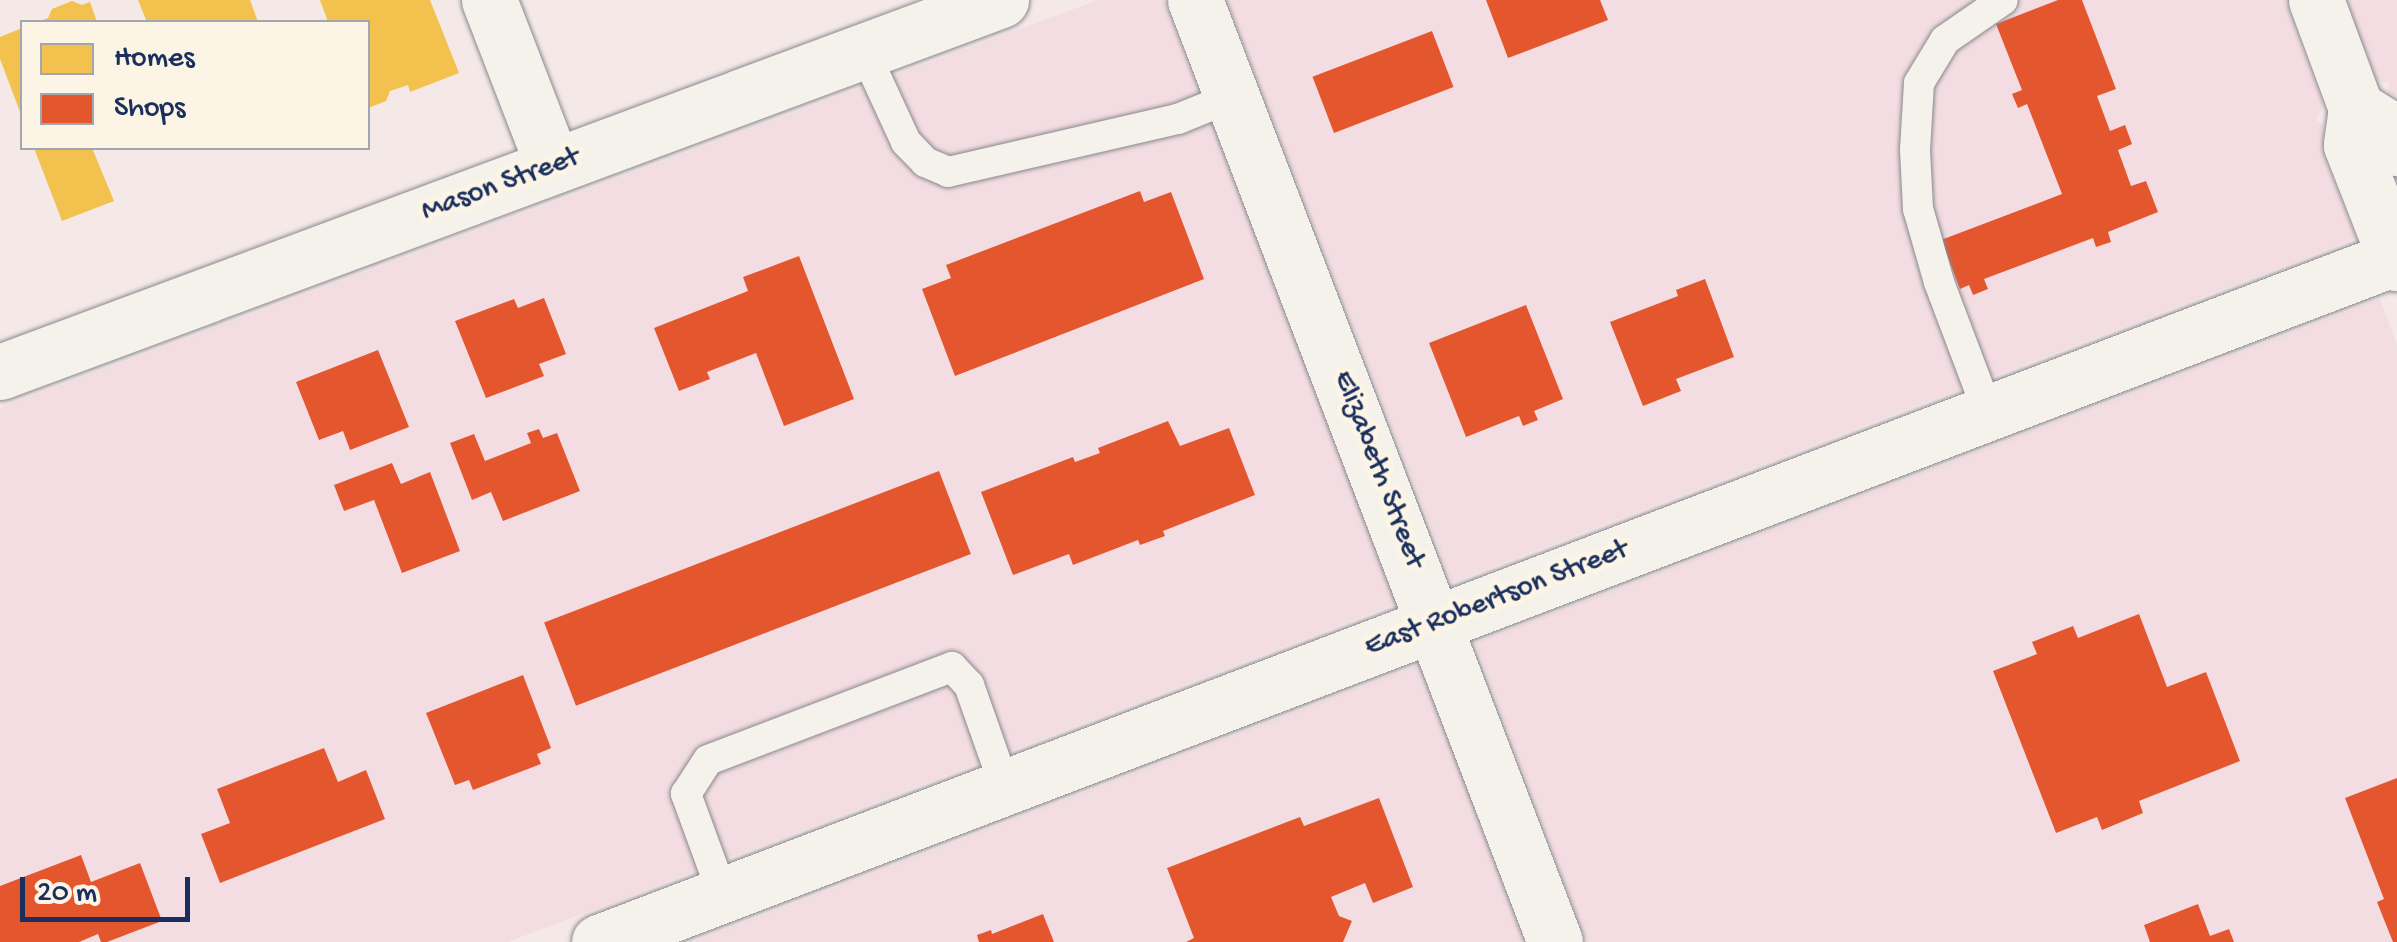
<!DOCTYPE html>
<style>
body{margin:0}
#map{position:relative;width:2397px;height:942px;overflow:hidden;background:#f5e9e8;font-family:"Gochi Hand",sans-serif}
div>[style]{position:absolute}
.built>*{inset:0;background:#f3dde2}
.homes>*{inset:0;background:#f2c14e}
.shops>*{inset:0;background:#e4572e;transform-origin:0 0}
.roads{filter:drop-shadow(0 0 2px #898890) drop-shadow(0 0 2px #898890)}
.service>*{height:30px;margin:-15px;padding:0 15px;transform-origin:15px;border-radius:15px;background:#f5f1eb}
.minor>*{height:55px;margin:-27.5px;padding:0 27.5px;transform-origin:27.5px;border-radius:27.5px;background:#f5f1eb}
.tertiary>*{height:55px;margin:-27.5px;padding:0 27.5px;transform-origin:27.5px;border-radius:27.5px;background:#f5f1eb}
span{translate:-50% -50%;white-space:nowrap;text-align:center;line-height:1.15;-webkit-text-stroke:10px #fcf5e5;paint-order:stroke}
.street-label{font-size:30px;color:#1b2f5e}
.legend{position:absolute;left:20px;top:20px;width:350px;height:130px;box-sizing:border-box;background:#fcf5e5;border:2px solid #a2a6af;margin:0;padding:12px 18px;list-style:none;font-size:30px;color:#1b2f5e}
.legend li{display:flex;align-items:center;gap:20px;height:50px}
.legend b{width:50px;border:2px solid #a2a6af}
.scale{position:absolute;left:20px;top:877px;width:170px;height:45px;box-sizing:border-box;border:5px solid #1b2f5e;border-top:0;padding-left:12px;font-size:30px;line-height:35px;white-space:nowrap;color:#1b2f5e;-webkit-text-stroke:8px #fcf5e5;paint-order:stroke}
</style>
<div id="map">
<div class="built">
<div style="clip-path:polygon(1098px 0,1164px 0,1397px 603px,508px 942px,0 942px,0 408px)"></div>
<div style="clip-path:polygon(1227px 0,2285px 0,2323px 105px,2316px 120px,2323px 125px,2324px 157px,2356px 238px,1452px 582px)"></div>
<div style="clip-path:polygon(2347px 0,2397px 0,2397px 97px,2388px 92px,2389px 83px,2377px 81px)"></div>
<div style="clip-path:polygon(2380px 299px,2397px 345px,2397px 942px,1587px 942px,1475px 643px)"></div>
<div style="clip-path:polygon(1421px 664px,1524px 942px,693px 942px)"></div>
</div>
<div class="homes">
<div style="clip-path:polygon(138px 0,250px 0,258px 22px,147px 22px)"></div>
<div style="clip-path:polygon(320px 0,430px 0,459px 73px,410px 92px,408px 85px,390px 91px,386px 101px,368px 108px,368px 22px,328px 22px)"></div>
<div style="clip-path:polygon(72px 1px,82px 5px,90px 2px,97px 22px,38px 22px,48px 18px,52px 9px)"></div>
<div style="clip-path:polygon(22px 28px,22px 117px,0 59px,0 37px)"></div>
<div style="clip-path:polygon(34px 148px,92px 148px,114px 201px,62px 221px)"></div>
</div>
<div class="shops">
<div style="clip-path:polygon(1486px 0,1600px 0,1608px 20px,1508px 58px)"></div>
<div style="clip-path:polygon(2058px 0,2082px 0,2116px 89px,2097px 96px,2110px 131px,2125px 125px,2132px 144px,2118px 150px,2131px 186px,2146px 181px,2158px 212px,2108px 232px,2111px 242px,2096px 247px,2093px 238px,1984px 279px,1988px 289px,1973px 295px,1969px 285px,1960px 289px,1941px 240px,2062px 194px,2027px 104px,2018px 108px,2012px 94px,2022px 90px,1996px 24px)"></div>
<div style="left:1432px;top:31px;width:60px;height:128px;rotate:69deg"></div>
<div style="clip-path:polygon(1140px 191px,1144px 202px,1171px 192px,1204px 279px,955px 376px,922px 289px,951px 278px,946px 265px)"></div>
<div style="clip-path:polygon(799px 256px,854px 399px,784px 426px,756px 353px,707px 372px,710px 379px,679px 391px,654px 328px,748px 291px,743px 277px)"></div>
<div style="clip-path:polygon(1705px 279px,1734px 357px,1676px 379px,1681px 391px,1643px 406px,1610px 322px,1678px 296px,1676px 290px)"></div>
<div style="clip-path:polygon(544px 298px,566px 354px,539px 364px,544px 376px,486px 398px,455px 321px,514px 299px,518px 308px)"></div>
<div style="clip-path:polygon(1526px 305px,1563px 399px,1534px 411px,1538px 420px,1523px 426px,1519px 416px,1466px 437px,1429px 343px)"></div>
<div style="clip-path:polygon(378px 350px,409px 427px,350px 450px,343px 431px,319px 440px,296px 382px)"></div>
<div style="clip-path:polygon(1168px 421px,1180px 446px,1229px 428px,1255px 495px,1163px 531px,1165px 536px,1140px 545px,1138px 540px,1073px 565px,1069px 554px,1013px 575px,981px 492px,1073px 457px,1075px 462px,1100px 453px,1098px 448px)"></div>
<div style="clip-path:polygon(539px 429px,543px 438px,557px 433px,580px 491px,503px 521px,491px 492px,472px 500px,450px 443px,474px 434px,485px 461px,531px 443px,527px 433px)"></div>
<div style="clip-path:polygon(392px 463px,401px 484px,430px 472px,460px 551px,402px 573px,374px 500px,344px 511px,334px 485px)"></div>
<div style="left:939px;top:471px;width:89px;height:423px;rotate:69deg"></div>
<div style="clip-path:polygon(2139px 614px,2167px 687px,2206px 672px,2240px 761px,2139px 801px,2143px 813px,2102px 830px,2097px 817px,2056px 833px,1993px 671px,2037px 654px,2032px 642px,2073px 626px,2078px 638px)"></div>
<div style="clip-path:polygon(523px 675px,551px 748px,537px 754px,541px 764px,473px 790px,469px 780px,455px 785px,426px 713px)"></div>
<div style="clip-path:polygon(324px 748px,338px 782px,366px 770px,385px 819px,220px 883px,201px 834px,230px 823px,217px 789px)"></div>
<div style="clip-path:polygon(2397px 778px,2397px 942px,2393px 942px,2377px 902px,2384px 899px,2345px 798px)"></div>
<div style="clip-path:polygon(1379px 798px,1413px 887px,1373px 903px,1365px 883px,1331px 897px,1339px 916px,1352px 921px,1343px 942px,1186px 942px,1194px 938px,1167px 868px,1300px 817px,1304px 826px)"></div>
<div style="clip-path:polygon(81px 855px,91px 882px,140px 863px,162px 921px,107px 942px,101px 942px,98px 934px,79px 942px,0 942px,0 886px)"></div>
<div style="clip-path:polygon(2198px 904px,2210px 936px,2229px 929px,2234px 942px,2150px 942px,2144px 925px)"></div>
<div style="clip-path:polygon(1043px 914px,1054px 942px,979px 942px,977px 935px,991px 930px,992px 934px)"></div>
</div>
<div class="roads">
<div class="service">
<div style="left:864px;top:51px;width:100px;rotate:65.2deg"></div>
<div style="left:906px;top:142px;width:28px;rotate:46deg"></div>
<div style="left:925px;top:162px;width:25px;rotate:23deg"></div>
<div style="left:948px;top:172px;width:236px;rotate:-13deg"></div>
<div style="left:1178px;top:119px;width:58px;rotate:-22.2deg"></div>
<div style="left:1988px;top:412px;width:139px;rotate:-110.7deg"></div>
<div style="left:1939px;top:282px;width:76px;rotate:-106deg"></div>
<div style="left:1918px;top:209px;width:59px;rotate:-92.9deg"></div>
<div style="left:1915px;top:150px;width:67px;rotate:-86.6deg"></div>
<div style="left:1919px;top:83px;width:50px;rotate:-58.8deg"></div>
<div style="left:1945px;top:40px;width:70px;rotate:-34.6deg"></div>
<div style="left:723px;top:895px;width:108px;rotate:-110.1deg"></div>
<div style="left:686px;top:794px;width:40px;rotate:-57.1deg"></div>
<div style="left:708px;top:760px;width:261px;rotate:-20.9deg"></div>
<div style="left:952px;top:667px;width:25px;rotate:47deg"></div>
<div style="left:969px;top:685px;width:108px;rotate:70.6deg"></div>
</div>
<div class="minor">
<div style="left:489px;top:0;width:178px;rotate:68.9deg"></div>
<div style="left:1195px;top:0;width:1008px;rotate:69.08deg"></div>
<div style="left:0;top:372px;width:1068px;rotate:-20.39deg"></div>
<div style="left:599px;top:942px;width:1922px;rotate:-20.85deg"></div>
</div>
<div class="tertiary">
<div style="left:2316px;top:0;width:115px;rotate:69.7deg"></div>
<div style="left:2356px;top:108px;width:37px;rotate:98deg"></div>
<div style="left:2351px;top:145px;width:127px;rotate:68.7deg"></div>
<div style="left:2356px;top:108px;width:39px;rotate:32deg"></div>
<div style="left:2389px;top:129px;width:21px;rotate:67deg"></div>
</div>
</div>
<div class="street-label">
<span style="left:501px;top:186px;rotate:-20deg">Mason Street</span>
<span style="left:1377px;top:470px;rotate:69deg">Elizabeth Street</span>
<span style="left:1497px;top:600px;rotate:-21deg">East Robertson Street</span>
</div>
<ul class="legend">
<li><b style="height:28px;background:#f2c14e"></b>Homes</li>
<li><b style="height:28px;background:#e4572e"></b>Shops</li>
</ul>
<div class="scale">20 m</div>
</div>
